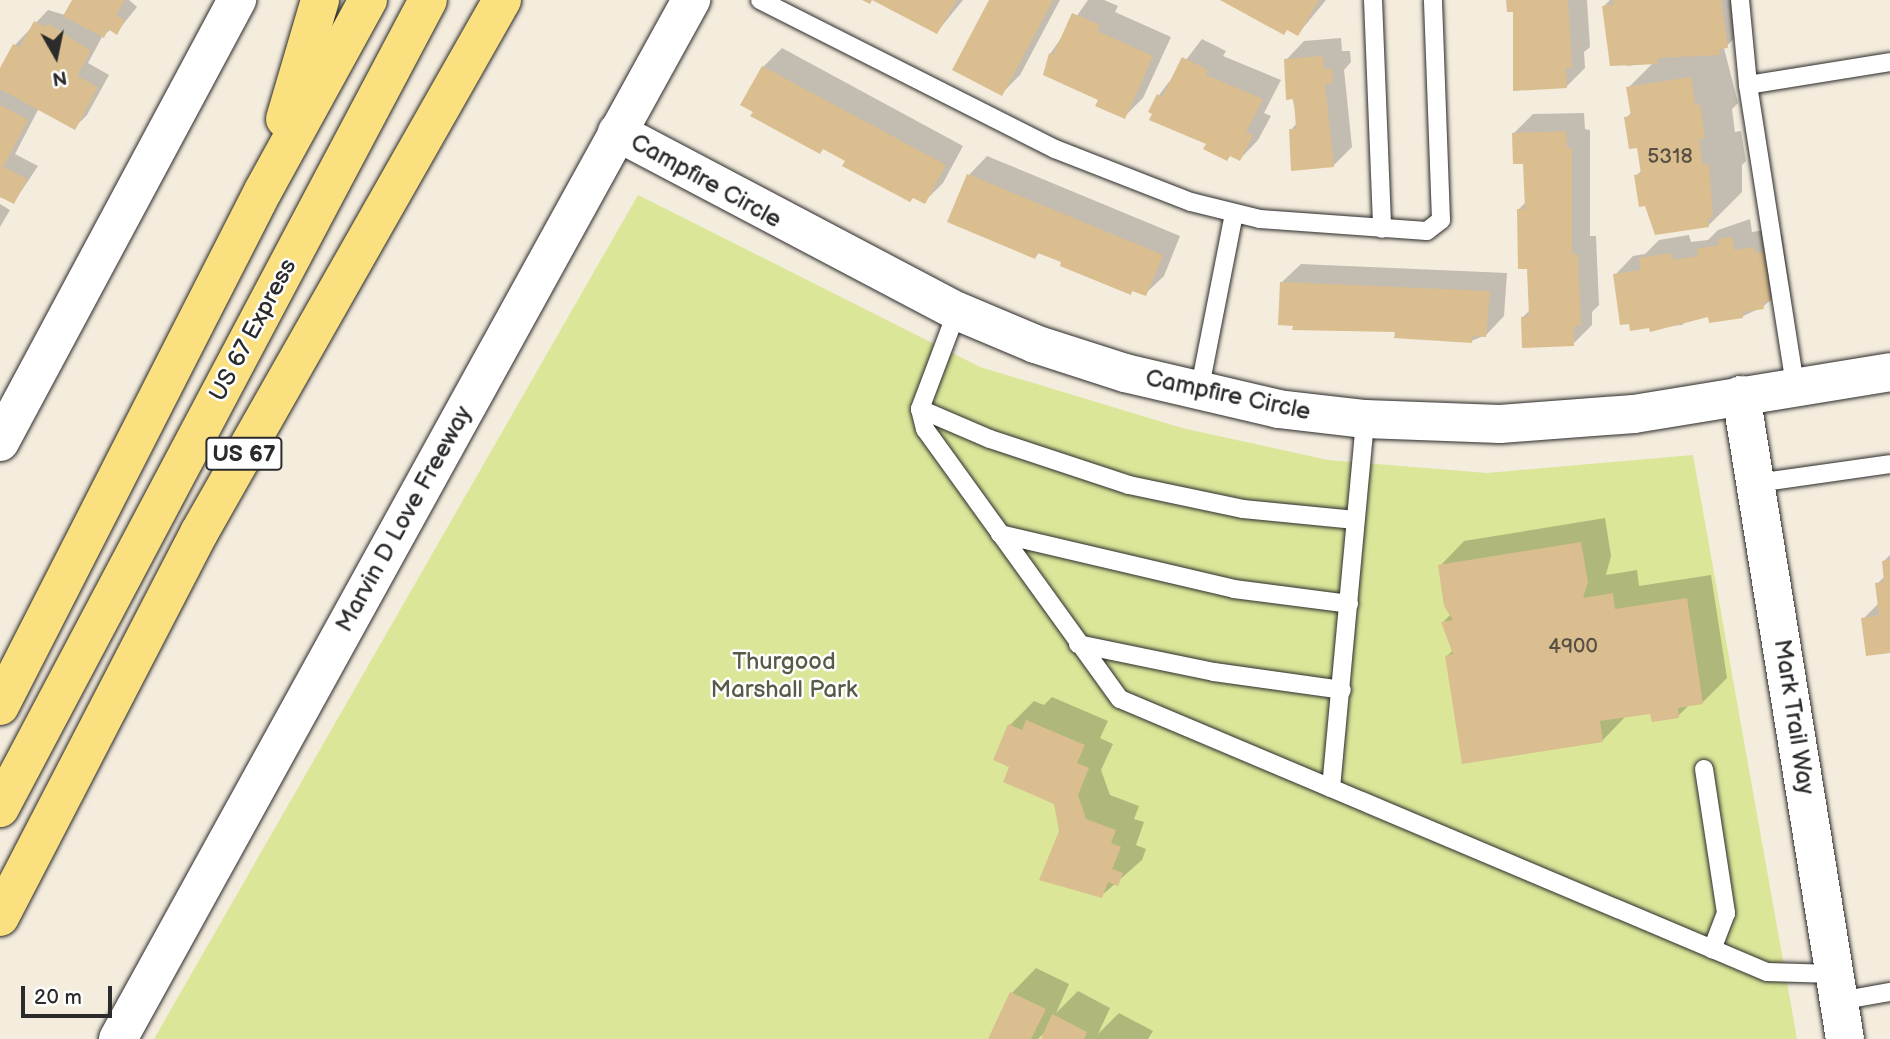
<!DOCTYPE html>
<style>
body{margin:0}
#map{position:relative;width:1890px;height:1039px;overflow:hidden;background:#f4ecdd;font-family:"Balsamiq Sans",sans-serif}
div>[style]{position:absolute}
.green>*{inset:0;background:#dbe699}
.shadow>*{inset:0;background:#0003}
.building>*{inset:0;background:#dabe8f}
.roads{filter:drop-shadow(0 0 2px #2b2b2b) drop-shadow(0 0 2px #2b2b2b)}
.service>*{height:18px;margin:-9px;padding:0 9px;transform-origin:9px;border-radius:9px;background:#fff}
.tertiary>*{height:38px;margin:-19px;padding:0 19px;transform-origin:19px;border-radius:19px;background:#fff}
.secondary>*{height:38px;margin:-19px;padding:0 19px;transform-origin:19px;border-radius:19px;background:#fff}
.motorway>*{height:38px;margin:-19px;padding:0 19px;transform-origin:19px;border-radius:19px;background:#fbe080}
span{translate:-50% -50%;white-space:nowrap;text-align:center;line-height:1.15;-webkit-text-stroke:5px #fff;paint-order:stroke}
.number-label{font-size:21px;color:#575044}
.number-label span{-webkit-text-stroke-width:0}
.shield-label span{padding:2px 5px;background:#fff;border:2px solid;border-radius:5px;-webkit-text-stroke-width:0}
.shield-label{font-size:23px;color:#2b2b2b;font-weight:700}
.street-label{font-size:24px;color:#2b2b2b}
.park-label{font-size:24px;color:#575a46}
.north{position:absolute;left:21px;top:21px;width:70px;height:70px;-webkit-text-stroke:5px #fff;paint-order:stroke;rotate:171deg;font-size:19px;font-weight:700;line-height:28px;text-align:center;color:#2b2b2b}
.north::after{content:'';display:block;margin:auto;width:24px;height:32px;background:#2b2b2b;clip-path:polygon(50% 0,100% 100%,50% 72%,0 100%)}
.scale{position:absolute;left:21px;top:986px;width:91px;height:32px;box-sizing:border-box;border:4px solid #2b2b2b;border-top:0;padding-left:9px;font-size:21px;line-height:24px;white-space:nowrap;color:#2b2b2b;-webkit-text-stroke:5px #fff;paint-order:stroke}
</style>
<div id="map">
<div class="green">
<div style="clip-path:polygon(638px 195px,980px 367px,1182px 428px,1328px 460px,1487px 473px,1693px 455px,1797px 1039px,154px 1039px)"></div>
</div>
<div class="shadow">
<div style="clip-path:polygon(74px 0,129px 0,137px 7px,117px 32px,111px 29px,102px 37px,88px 63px,109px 75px,87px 115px,74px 128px,39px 108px,15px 154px,38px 166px,14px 202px,0 197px,0 72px,15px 45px,48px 10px,65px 15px)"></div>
<div style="clip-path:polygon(875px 0,963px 0,937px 32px)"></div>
<div style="clip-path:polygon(991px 0,1060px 0,1020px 75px,1001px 94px)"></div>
<div style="clip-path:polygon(1088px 0,1104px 0,1118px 6px,1115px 12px,1171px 37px,1143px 98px,1124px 117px,1050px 54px)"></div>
<div style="clip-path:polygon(1224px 0,1326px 0,1298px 34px)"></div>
<div style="clip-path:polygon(1508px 0,1587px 0,1590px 47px,1584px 52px,1585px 68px,1566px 87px)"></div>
<div style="clip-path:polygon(1610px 0,1742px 0,1746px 28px,1724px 48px,1738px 103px,1732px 109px,1735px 132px,1741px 131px,1746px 161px,1742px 165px,1742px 192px,1709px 225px,1636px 176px,1642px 170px,1639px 146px,1626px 118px,1632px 112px,1628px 88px,1653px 63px,1627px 66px,1604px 6px)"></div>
<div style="clip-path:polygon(1341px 38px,1342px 51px,1350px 51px,1351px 62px,1344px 70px,1352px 147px,1333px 166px,1291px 130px,1297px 123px,1286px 60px,1304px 41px)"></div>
<div style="clip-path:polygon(1202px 39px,1226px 51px,1223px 56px,1281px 80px,1264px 113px,1271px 116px,1258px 140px,1240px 159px,1231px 155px,1227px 159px,1159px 95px)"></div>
<div style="clip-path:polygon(782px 48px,963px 146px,943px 183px,924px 202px,847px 160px,763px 67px)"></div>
<div style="clip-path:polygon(1584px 113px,1585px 129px,1590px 130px,1590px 236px,1596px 236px,1599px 305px,1592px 312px,1592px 325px,1573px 344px,1523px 317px,1530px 310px,1529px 267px,1518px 210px,1526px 202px,1525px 162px,1514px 133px,1533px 114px)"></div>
<div style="clip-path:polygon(987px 156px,1180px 236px,1164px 276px,1145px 294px,1134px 289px,1130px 293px,1040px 252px,1035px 257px,969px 175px)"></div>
<div style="clip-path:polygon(0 204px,10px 210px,0 227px)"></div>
<div style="clip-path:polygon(1750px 219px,1752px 232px,1772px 229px,1773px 235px,1782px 234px,1789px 281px,1763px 307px,1743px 316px,1710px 315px,1690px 318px,1682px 325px,1631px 329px,1615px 275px,1633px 256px,1645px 254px,1659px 240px,1689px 235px,1691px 242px,1708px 240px,1718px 230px)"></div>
<div style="clip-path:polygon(1301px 264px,1507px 273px,1504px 316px,1486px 335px,1471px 341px,1397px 331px,1282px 282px)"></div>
<div style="clip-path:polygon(1605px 518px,1611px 556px,1606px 575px,1637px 570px,1639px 586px,1711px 575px,1727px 678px,1703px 702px,1690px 704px,1678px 716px,1652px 712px,1627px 715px,1603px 740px,1447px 656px,1453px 650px,1443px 622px,1451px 614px,1440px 566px,1464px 541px)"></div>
<div style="clip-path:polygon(1890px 555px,1890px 651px,1863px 619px,1879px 603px,1877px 584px,1885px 576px,1884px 561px)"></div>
<div style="clip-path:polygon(1052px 697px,1108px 721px,1100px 738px,1113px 744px,1101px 770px,1110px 795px,1139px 806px,1134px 819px,1144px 822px,1136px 845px,1146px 849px,1142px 860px,1101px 896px,1060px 831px,1056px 803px,1012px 766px,1010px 725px,1034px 701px,1044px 705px)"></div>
<div style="clip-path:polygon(1036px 968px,1069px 984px,1056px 1013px,1078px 991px,1110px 1008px,1098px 1034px,1119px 1013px,1153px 1031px,1148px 1039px,1042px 1039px,1043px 1034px,1038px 1039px,990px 1039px,1012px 993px)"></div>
</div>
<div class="building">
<div style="clip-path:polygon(72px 0,125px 0,116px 15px,125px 20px,117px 35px,108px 29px,104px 38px,63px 16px)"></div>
<div style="clip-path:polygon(862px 0,957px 0,937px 34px,872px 0,870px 4px)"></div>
<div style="clip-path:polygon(989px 0,1053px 0,1002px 96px,952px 70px)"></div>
<div style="clip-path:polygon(1220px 0,1319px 0,1298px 36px,1287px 30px,1284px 35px)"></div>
<div style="clip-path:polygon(1506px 0,1568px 0,1572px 68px,1566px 68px,1567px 88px,1513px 91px,1513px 12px,1507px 12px)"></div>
<div style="clip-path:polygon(1614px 0,1721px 0,1728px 48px,1719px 49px,1720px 55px,1657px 58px,1658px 64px,1610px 66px,1602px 6px,1614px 4px)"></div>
<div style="clip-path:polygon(1072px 13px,1100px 25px,1097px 31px,1153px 56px,1125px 119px,1095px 106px,1098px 100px,1043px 75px,1049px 53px,1053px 55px)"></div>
<div style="clip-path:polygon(34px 21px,45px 27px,47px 23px,91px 51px,77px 76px,98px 87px,75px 130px,0 89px,0 68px,13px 44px,20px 47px)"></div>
<div style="clip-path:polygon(1323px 56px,1324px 69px,1332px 69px,1333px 83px,1325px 84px,1334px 167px,1291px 171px,1289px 129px,1296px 129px,1294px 99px,1286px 100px,1284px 59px)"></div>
<div style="clip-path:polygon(1182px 57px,1208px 70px,1206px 75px,1263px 99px,1246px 132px,1253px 135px,1240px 161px,1230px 156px,1227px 161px,1203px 149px,1206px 144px,1149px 120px,1152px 114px,1148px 112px,1157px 94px,1162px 97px)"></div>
<div style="clip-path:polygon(762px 66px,946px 165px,925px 204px,913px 198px,910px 202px,842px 166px,845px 161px,823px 149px,820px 154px,750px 116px,753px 112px,740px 105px)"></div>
<div style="clip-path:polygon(1691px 77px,1695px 105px,1700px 104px,1705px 138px,1699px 139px,1703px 165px,1709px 164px,1713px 217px,1708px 218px,1709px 227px,1655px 235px,1645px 206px,1639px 207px,1634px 175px,1641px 174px,1637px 148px,1629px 149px,1624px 117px,1631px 116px,1626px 87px)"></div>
<div style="clip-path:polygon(0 105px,28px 120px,3px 167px,27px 179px,14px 204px,0 197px)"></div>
<div style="clip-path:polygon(1566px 131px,1567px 148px,1572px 148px,1572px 254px,1578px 254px,1581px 326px,1574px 326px,1574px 346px,1522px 348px,1521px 317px,1529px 316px,1527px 269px,1518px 269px,1517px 209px,1525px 209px,1523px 164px,1513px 164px,1512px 133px)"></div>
<div style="clip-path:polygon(967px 174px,1163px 255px,1146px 296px,1132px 291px,1131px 295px,1060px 266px,1061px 262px,1038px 253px,1035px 259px,947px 222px)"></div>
<div style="clip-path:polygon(1732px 237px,1734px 250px,1754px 247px,1755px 253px,1764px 251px,1771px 301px,1763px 302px,1764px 309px,1743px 312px,1743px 318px,1709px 323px,1708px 317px,1650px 332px,1649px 328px,1630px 331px,1629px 324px,1620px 325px,1613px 274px,1641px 270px,1639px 258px,1671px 253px,1672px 260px,1698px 256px,1697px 249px,1719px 245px,1718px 239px)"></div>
<div style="clip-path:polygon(1280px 282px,1490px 291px,1486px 337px,1473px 336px,1472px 343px,1394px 338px,1395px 332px,1292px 330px,1293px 326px,1278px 325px)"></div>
<div style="clip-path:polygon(1581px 542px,1588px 582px,1583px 598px,1613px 593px,1615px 609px,1687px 598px,1703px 704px,1678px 708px,1679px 718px,1652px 722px,1650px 714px,1600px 721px,1603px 742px,1462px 764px,1445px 656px,1453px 654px,1441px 622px,1453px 620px,1444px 606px,1438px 565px)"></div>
<div style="clip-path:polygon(1890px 560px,1890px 653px,1866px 656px,1861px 618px,1879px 616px,1875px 583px,1884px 582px,1882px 561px)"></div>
<div style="clip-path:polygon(1026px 720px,1085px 745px,1077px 763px,1089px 768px,1078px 795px,1086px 819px,1116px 830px,1111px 843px,1121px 847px,1112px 869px,1123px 873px,1118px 886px,1108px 882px,1102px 898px,1039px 880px,1059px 831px,1054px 804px,1003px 782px,1009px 767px,993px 760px,1008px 724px,1022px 730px)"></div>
<div style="clip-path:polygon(1010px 992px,1046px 1009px,1031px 1039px,988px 1039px)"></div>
<div style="clip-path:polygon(1052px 1014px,1087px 1032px,1084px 1039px,1041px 1039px)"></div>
</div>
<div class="roads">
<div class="service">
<div style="left:760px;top:0;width:330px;rotate:26.8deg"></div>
<div style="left:1055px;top:149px;width:146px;rotate:21.3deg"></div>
<div style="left:1191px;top:202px;width:71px;rotate:13.8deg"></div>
<div style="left:1260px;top:219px;width:167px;rotate:4.1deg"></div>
<div style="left:1427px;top:231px;width:18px;rotate:-38deg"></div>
<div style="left:1441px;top:220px;width:220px;rotate:-92.1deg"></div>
<div style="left:1373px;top:0;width:229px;rotate:87.7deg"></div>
<div style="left:1740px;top:0;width:85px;rotate:84.6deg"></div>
<div style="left:1748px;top:85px;width:305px;rotate:81.1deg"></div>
<div style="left:1748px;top:85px;width:144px;rotate:-9.2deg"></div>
<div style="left:957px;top:311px;width:105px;rotate:110.7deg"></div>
<div style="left:920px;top:409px;width:21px;rotate:76deg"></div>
<div style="left:925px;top:429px;width:333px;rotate:54.2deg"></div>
<div style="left:1120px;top:699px;width:702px;rotate:22.88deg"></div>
<div style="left:1767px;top:972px;width:68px;rotate:1.7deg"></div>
<div style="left:1199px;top:392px;width:181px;rotate:-78.9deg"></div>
<div style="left:920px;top:409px;width:76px;rotate:23.2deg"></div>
<div style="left:990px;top:439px;width:146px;rotate:18.3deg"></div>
<div style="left:1129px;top:485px;width:116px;rotate:11.9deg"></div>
<div style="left:1243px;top:509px;width:113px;rotate:5.6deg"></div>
<div style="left:1757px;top:483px;width:134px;rotate:-8.1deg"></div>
<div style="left:1000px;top:534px;width:240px;rotate:13.2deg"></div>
<div style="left:1234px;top:589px;width:116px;rotate:7.4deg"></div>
<div style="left:1078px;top:644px;width:139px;rotate:11.6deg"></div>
<div style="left:1214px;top:672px;width:129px;rotate:8deg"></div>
<div style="left:1704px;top:769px;width:146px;rotate:81.3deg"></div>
<div style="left:1726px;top:913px;width:39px;rotate:111deg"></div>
<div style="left:1331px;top:788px;width:371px;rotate:-84.7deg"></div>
<div style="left:1839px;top:1001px;width:52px;rotate:-10deg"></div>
</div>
<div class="tertiary">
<div style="left:617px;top:132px;width:384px;rotate:27.8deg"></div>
<div style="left:957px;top:311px;width:85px;rotate:22.9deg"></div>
<div style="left:1035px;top:344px;width:95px;rotate:17.9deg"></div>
<div style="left:1125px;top:373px;width:157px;rotate:13.2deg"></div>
<div style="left:1278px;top:409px;width:88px;rotate:6.6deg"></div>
<div style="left:1365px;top:419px;width:135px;rotate:2.1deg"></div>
<div style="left:1500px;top:424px;width:134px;rotate:-4.3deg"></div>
<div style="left:1634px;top:414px;width:259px;rotate:-9.3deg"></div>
<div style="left:1741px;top:395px;width:652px;rotate:80.83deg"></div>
</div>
<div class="secondary">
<div style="left:0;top:442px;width:502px;rotate:-61.8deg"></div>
<div style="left:118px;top:1039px;width:1187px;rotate:-61.12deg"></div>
</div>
<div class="motorway">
<div style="left:285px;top:119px;width:124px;rotate:-73.6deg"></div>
<div style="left:0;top:706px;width:578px;rotate:-62.95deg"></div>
<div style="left:263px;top:191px;width:218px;rotate:-61.2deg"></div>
<div style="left:0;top:808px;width:914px;rotate:-62.09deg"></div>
<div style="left:0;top:917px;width:433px;rotate:-62.6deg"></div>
<div style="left:199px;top:533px;width:613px;rotate:-60.38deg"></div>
</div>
</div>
<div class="number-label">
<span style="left:1670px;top:157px">5318</span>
<span style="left:1573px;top:647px">4900</span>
</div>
<div class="shield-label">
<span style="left:244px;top:454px">US 67</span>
</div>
<div class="street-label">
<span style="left:706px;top:181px;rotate:29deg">Campfire Circle</span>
<span style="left:253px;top:330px;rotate:-62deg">US 67 Express</span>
<span style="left:1228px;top:395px;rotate:12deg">Campfire Circle</span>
<span style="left:404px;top:519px;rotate:-61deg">Marvin D Love Freeway</span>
<span style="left:1794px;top:717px;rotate:81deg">Mark Trail Way</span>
</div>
<div class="park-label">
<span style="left:784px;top:676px">Thurgood<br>Marshall Park</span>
</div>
<div class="north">N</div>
<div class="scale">20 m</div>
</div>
